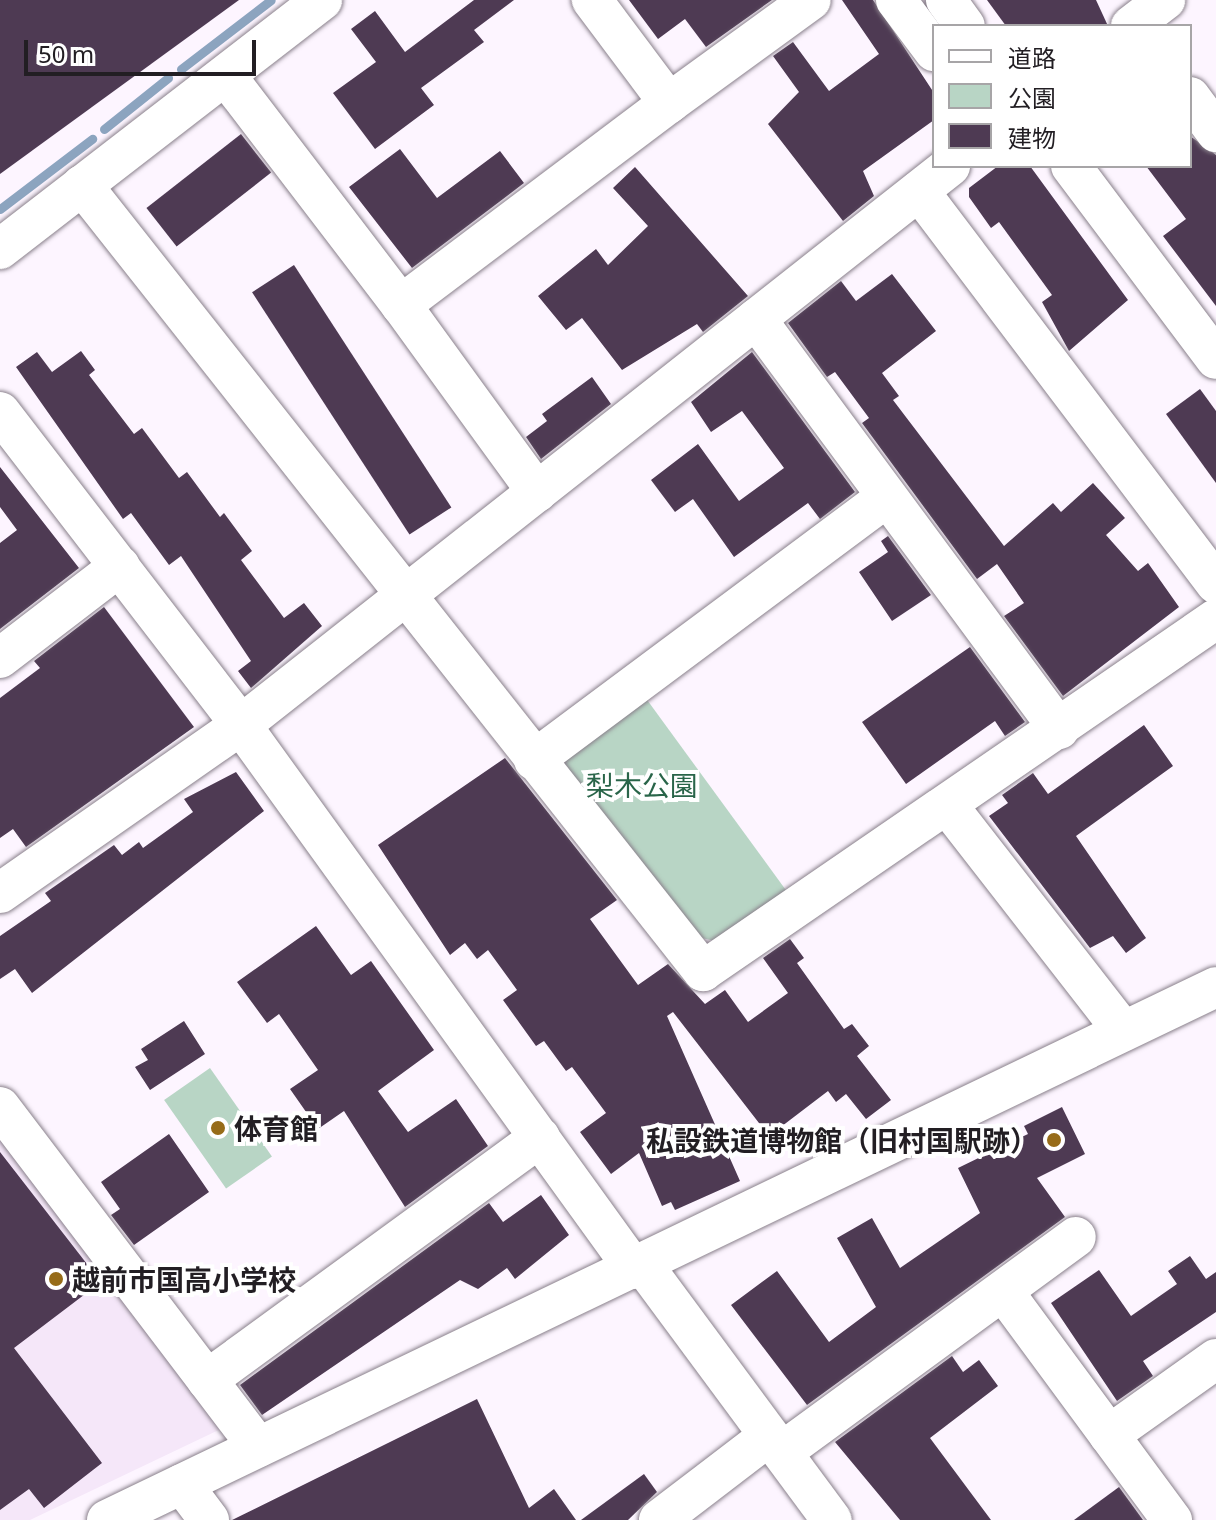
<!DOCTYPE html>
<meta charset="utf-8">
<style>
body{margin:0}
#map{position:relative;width:1216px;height:1520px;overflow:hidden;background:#fdf5ff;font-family:"Noto Sans","Noto Sans JP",sans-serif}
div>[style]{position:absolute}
.built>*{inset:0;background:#f5e7f9}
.green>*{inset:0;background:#b8d5c5;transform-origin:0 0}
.stream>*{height:9px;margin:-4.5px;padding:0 4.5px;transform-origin:4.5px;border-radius:4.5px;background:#8ca4bf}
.building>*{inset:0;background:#4e3a53;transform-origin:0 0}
.roads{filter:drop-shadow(0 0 2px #89808b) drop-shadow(0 0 2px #89808b)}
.minor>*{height:40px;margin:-20px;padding:0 20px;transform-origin:20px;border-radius:20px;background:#fff}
.dots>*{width:22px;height:22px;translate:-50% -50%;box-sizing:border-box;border:4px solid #fff;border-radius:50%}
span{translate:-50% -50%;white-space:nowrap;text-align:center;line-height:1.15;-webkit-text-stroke:8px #fff;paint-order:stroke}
.park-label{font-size:28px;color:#296549}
.poi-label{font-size:28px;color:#221e23;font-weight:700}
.left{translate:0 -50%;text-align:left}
.right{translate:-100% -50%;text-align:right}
.legend{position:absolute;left:932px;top:24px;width:260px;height:144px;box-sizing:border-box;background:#fff;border:2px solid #a7a5a7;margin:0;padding:10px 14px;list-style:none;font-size:24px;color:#221e23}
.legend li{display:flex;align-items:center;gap:16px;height:40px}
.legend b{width:40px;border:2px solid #a7a5a7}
.scale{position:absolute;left:24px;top:40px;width:232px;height:36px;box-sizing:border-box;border:4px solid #221e23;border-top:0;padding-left:10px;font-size:24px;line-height:28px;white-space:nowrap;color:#221e23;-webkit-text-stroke:6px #fff;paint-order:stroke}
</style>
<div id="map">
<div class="built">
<div style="clip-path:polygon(0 1131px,225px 1427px,30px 1520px,0 1520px)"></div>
</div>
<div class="green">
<div style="clip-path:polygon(645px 697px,788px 893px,720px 942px,692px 936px,564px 775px,564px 756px)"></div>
<div style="left:210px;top:1068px;width:108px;height:56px;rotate:55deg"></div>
</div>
<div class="stream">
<div style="left:181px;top:69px;width:113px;rotate:-37.5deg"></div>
<div style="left:104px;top:129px;width:82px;rotate:-38.6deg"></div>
<div style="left:0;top:209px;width:116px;rotate:-37.3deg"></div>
</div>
<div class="building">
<div style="clip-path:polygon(0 0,239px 0,0 174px)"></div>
<div style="clip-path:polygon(474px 0,514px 0,474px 30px,484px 42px,421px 88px,434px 105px,375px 149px,333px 93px,376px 62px,351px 29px,375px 11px,405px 52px)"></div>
<div style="clip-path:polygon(629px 0,772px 0,706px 47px,685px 19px,658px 39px)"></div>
<div style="clip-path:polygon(842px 0,873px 0,934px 93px,934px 120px,863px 171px,874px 196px,843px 221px,768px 124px,799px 92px,773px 56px,793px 42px,829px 91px,879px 54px)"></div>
<div style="clip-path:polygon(987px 0,1096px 0,1108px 26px,1006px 26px)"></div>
<div style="left:241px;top:134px;width:49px;height:120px;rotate:52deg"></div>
<div style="clip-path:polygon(1190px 136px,1216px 155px,1216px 306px,1163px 236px,1186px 219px,1146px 166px,1190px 166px)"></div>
<div style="clip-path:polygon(400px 149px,437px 198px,500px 151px,524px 183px,412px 268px,349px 187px)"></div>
<div style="clip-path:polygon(998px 166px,1030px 166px,1128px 300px,1069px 351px,1042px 302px,1052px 295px,999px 222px,991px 228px,969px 197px,969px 188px)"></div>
<div style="clip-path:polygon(635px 167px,748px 296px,703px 332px,697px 324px,622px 370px,582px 318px,566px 330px,538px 296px,596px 249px,608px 265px,648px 226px,613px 188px)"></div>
<div style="left:294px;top:265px;width:289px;height:50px;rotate:57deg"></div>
<div style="clip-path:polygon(892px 274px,936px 331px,882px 373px,899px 396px,893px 400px,1004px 546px,1053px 503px,1061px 512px,1093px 483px,1125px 518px,1106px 535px,1138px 571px,1148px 563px,1179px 607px,1063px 696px,1004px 616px,1024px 603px,997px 564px,977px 579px,862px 423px,869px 418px,835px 372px,827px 377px,788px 323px,841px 281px,856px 301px)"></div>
<div style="clip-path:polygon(81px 351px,95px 370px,89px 375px,134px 434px,142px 428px,179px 478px,187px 472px,220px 517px,224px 513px,252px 551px,241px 560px,284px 618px,304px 603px,322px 626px,251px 688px,238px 671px,251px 661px,181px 556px,169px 565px,131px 513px,123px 519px,16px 367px,37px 352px,52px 372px)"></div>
<div style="clip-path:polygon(752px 352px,855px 492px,820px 519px,808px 503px,734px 557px,693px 499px,675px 512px,651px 480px,698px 444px,739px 501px,784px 468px,742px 411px,711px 432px,691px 402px)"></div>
<div style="clip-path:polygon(592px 377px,611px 404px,541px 459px,526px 437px,547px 421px,542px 414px)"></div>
<div style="clip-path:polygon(1200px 389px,1216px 411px,1216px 483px,1166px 414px)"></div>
<div style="clip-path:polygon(0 467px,79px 568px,0 629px,0 543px,17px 530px,0 507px)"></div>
<div style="clip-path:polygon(888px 536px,931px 595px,892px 621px,859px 572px,888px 552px,881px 541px)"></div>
<div style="clip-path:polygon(104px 607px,194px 727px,26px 847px,13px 829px,0 838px,0 698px,40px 668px,34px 661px)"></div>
<div style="clip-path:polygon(970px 647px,1025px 722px,1005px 736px,995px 721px,906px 784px,862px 722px)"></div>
<div style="clip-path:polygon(1144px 725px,1173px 766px,1076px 836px,1146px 938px,1126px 953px,1113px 936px,1090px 948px,989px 816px,1008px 803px,1002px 795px,1033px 773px,1048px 794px)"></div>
<div style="clip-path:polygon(505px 758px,617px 900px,590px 919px,638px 985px,668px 964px,705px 1004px,725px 990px,748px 1022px,788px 993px,763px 958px,790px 939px,804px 958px,797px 963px,844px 1029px,852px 1024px,869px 1046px,857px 1056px,891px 1100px,866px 1119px,846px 1094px,836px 1102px,828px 1091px,769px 1136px,673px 1012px,667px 1016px,740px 1181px,675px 1210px,671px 1202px,662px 1206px,639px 1153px,611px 1174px,580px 1132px,606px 1113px,572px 1067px,566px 1071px,544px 1041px,536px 1046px,503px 1000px,517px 990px,488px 950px,477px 959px,465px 943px,450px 955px,378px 845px)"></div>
<div style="clip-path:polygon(236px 772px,264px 811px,32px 993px,15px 969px,0 979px,0 936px,51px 901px,45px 893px,114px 845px,122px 855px,139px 842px,143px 848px,193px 812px,184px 799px)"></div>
<div style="clip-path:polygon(316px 926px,351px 975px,371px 961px,434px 1050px,378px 1091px,408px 1132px,456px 1099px,488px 1146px,405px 1207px,344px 1111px,318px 1129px,290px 1089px,318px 1070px,279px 1014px,267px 1023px,237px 982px)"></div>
<div style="clip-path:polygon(184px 1021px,205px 1054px,150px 1090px,135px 1067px,148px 1060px,141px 1049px)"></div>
<div style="clip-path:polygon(1062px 1107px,1085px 1154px,1037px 1178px,1065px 1217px,807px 1405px,731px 1305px,777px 1271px,829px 1342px,876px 1307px,837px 1238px,872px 1218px,900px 1268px,980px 1213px,958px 1168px,1028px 1134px,1024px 1126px)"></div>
<div style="clip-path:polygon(169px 1134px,209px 1192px,134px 1245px,111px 1215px,120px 1209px,101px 1182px)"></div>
<div style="clip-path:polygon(0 1152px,101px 1282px,14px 1348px,102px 1463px,44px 1508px,29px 1489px,0 1510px)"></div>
<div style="clip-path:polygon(541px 1195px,569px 1235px,515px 1279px,507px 1268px,478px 1289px,460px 1280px,262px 1415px,240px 1385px,489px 1203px,503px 1222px)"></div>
<div style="clip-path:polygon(1190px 1256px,1206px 1279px,1216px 1272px,1216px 1312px,1143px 1361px,1153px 1376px,1117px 1401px,1051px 1303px,1099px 1270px,1131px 1316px,1177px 1284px,1168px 1271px)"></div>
<div style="clip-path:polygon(952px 1356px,963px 1372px,979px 1360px,998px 1386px,930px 1438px,991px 1520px,900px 1520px,835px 1442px)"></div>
<div style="clip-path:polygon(477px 1399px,529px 1508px,554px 1489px,576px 1520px,232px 1520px)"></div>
<div style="clip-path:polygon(644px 1474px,657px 1492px,628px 1520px,581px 1520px)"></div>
<div style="clip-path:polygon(1119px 1487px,1143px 1520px,1074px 1520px)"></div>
</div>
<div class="roads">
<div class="minor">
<div style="left:896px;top:0;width:64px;rotate:53.3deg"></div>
<div style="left:946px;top:0;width:32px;rotate:54deg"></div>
<div style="left:1131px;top:26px;width:43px;rotate:-37.4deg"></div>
<div style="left:226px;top:76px;width:288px;rotate:52.6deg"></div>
<div style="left:1190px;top:97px;width:44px;rotate:53.4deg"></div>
<div style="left:669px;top:103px;width:175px;rotate:-36deg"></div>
<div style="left:1071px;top:166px;width:241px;rotate:53.1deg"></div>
<div style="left:82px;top:185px;width:1002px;rotate:51.69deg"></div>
<div style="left:703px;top:971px;width:622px;rotate:-34.46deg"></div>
<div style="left:919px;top:191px;width:492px;rotate:52.9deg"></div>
<div style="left:0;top:249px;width:407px;rotate:-37.7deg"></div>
<div style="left:756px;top:319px;width:510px;rotate:53.53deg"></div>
<div style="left:0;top:412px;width:395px;rotate:52.4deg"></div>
<div style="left:241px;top:725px;width:671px;rotate:54.15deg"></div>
<div style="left:537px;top:492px;width:231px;rotate:-126deg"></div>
<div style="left:401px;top:305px;width:336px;rotate:-37deg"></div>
<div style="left:669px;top:103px;width:129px;rotate:-126.8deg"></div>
<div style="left:0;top:658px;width:151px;rotate:-37.5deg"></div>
<div style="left:534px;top:760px;width:439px;rotate:-36.7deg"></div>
<div style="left:948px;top:806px;width:285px;rotate:52.1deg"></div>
<div style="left:0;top:893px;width:294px;rotate:-34.9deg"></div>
<div style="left:241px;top:725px;width:903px;rotate:-38.25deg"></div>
<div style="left:0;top:1107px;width:427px;rotate:52.8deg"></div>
<div style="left:643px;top:1265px;width:317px;rotate:53.5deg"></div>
<div style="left:1003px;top:1291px;width:285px;rotate:53.6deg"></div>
<div style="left:207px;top:1380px;width:412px;rotate:-36.1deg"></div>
<div style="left:1109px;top:1435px;width:131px;rotate:-35.4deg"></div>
<div style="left:782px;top:1452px;width:364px;rotate:-36.2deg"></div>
<div style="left:182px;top:1484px;width:45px;rotate:53.1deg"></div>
<div style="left:107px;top:1520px;width:1230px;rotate:-25.67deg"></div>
<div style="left:659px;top:1520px;width:138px;rotate:-37.4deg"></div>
</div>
</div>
<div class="dots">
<div style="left:218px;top:1128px;background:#976c19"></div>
<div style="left:1054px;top:1140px;background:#976c19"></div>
<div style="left:56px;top:1279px;background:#976c19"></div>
</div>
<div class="park-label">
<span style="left:642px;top:785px">梨木公園</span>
</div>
<div class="poi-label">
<span class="left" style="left:234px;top:1128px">体育館</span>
<span class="right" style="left:1038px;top:1140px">私設鉄道博物館（旧村国駅跡）</span>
<span class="left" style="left:72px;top:1279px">越前市国高小学校</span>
</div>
<ul class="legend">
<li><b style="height:10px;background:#fff"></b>道路</li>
<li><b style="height:22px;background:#b8d5c5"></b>公園</li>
<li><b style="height:22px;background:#4e3a53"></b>建物</li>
</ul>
<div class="scale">50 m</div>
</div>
